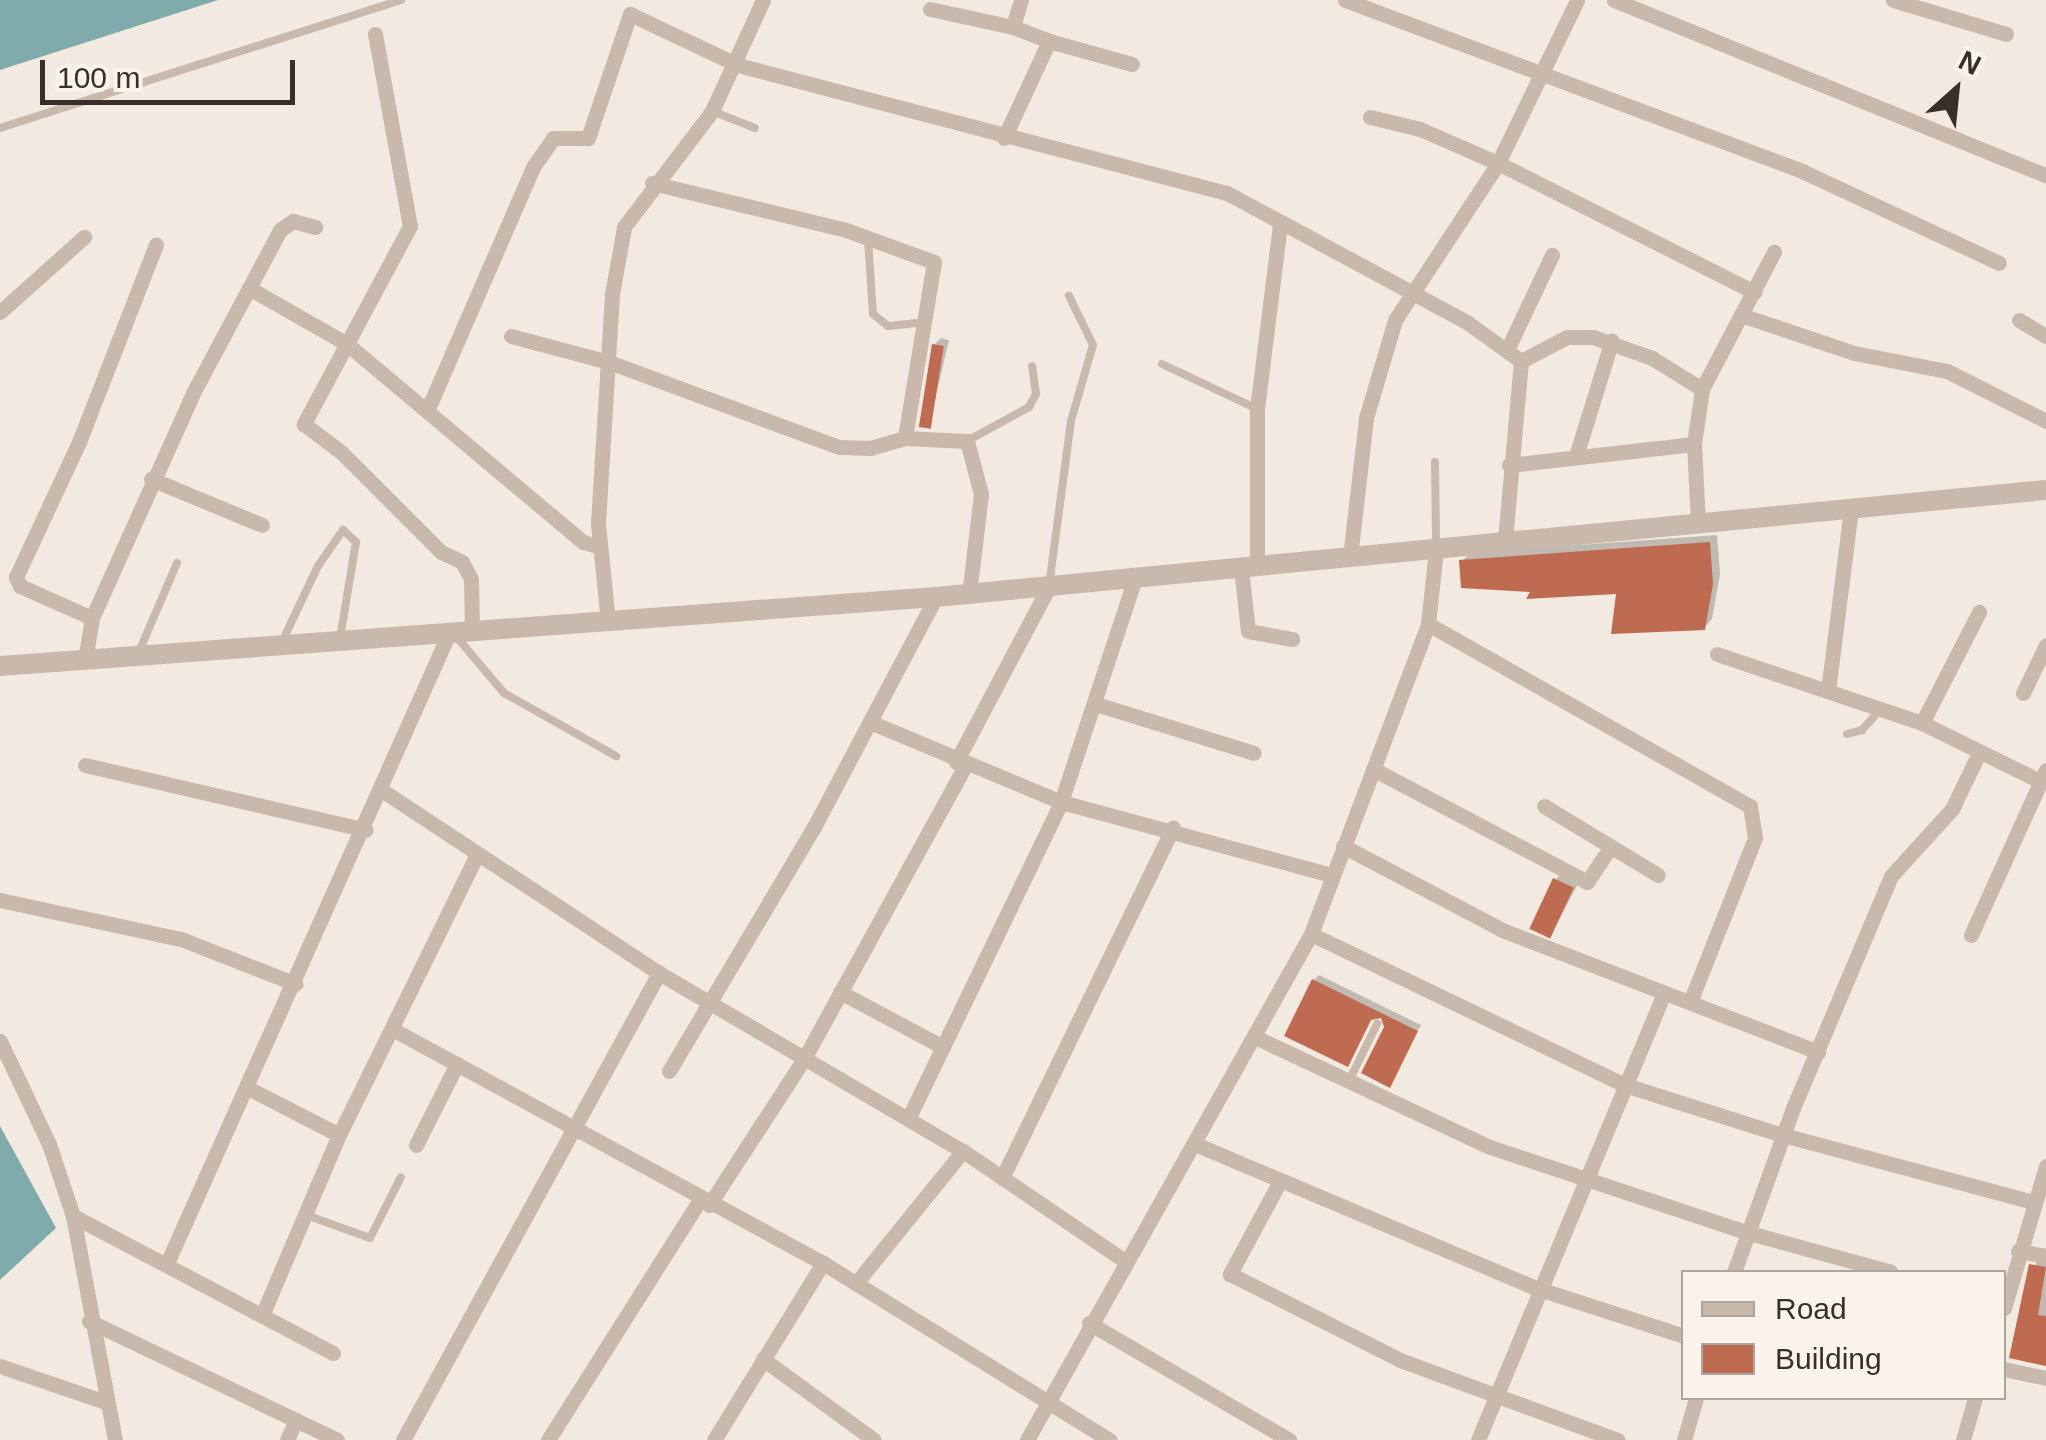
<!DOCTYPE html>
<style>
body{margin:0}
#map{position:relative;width:2046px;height:1440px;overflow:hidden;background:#f2e9e0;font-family:Helvetica,sans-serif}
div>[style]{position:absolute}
.water>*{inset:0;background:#80abad}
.shadow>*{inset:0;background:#0003}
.building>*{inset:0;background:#be6b51;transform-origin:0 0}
.service>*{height:8px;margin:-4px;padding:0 4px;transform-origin:4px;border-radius:4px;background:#c9b9ac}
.minor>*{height:15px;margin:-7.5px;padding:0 7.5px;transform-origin:7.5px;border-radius:7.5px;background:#c9b9ac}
.tertiary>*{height:20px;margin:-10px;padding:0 10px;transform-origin:10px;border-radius:10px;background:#c9b9ac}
span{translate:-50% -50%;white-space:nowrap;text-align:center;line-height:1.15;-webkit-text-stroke:9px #f9f3ec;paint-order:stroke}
.legend{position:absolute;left:1681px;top:1270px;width:325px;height:130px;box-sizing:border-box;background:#f9f3ec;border:2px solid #aca59f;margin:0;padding:12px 18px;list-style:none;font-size:30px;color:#382f2b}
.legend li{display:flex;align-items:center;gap:20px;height:50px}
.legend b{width:50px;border:2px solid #aca59f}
.north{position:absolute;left:1906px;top:40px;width:100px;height:100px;-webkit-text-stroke:8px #f9f3ec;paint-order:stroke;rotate:27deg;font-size:28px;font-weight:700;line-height:40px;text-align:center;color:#382f2b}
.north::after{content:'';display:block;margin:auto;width:35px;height:45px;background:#382f2b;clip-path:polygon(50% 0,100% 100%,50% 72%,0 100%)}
.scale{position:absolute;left:40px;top:60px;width:255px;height:45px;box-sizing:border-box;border:5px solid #382f2b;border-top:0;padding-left:12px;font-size:30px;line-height:35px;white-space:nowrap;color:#382f2b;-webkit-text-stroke:8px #f9f3ec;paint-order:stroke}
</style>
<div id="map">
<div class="water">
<div style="clip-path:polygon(0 0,218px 0,0 70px)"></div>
<div style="clip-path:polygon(0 1126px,56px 1228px,0 1280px)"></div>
</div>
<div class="shadow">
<div style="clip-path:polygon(941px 338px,949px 340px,929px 425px,934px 345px)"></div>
<div style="clip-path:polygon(1717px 535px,1720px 574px,1712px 619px,1704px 628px,1619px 592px,1534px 590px,1462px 561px,1470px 553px)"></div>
<div style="clip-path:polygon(1562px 873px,1579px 882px,1551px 934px,1555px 880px)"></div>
<div style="clip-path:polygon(1319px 975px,1421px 1025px,1390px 1077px,1383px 1015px,1373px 1017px,1347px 1064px,1314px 980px)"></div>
<div style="clip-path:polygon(2037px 1260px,2046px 1261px,2046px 1365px,2012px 1357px)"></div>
</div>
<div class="building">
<div style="left:932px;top:344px;width:12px;height:84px;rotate:9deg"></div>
<div style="clip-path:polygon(1710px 542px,1713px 584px,1705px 630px,1611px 634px,1616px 594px,1526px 599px,1530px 592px,1461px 588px,1459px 560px)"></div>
<div style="left:1553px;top:878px;width:23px;height:56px;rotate:25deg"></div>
<div style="clip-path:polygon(1312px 979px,1418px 1031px,1390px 1088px,1361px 1073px,1384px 1027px,1381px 1018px,1371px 1020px,1348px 1067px,1284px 1036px)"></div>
<div style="clip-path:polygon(2029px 1264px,2046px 1267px,2038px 1315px,2046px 1316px,2046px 1366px,2009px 1358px)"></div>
</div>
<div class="service">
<div style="left:712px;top:111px;width:46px;rotate:21.6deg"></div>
<div style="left:0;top:128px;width:421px;rotate:-17.7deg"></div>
<div style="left:868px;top:239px;width:75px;rotate:86.2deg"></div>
<div style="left:873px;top:314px;width:19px;rotate:39deg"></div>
<div style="left:888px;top:326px;width:36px;rotate:-6deg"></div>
<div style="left:1162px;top:364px;width:105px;rotate:25.3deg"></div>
<div style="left:967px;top:441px;width:71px;rotate:-28.7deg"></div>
<div style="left:1029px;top:407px;width:15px;rotate:-62deg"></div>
<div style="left:1036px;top:394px;width:28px;rotate:-98deg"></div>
<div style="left:1435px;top:462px;width:86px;rotate:89.3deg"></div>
<div style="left:1049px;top:586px;width:166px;rotate:-82.4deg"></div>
<div style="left:1071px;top:421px;width:79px;rotate:-73.9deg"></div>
<div style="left:1093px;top:345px;width:55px;rotate:-116.1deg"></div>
<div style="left:455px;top:635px;width:76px;rotate:49.8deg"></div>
<div style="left:504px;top:693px;width:129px;rotate:29.4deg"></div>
<div style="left:282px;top:642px;width:84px;rotate:-64.7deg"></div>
<div style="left:318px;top:566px;width:44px;rotate:-55.2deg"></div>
<div style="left:343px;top:530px;width:18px;rotate:43deg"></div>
<div style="left:356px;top:542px;width:98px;rotate:99.4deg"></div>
<div style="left:138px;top:654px;width:99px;rotate:-66.8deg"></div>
<div style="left:1847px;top:734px;width:16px;rotate:-15deg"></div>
<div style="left:1862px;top:730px;width:28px;rotate:-48deg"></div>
<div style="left:1349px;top:1081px;width:64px;rotate:-63.8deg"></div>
<div style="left:306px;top:1215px;width:68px;rotate:19.8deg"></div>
<div style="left:370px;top:1238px;width:68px;rotate:-63.1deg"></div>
</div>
<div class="minor">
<div style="left:1021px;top:0;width:28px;rotate:107deg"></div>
<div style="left:1013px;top:27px;width:39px;rotate:21deg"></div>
<div style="left:1345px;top:0;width:490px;rotate:20.5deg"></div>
<div style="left:1804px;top:172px;width:215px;rotate:25deg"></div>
<div style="left:1614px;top:0;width:466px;rotate:22.1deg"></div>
<div style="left:1893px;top:0;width:118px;rotate:16.7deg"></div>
<div style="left:930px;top:9px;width:85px;rotate:12.2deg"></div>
<div style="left:375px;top:34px;width:195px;rotate:79.7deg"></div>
<div style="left:410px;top:226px;width:225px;rotate:118.2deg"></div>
<div style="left:304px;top:424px;width:48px;rotate:37.3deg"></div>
<div style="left:342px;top:453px;width:140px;rotate:45deg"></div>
<div style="left:441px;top:552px;width:23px;rotate:25deg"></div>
<div style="left:462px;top:562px;width:19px;rotate:62deg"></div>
<div style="left:471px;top:579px;width:53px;rotate:88.9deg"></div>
<div style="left:1370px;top:117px;width:51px;rotate:13.5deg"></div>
<div style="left:1420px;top:129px;width:85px;rotate:23.6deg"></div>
<div style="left:1498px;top:163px;width:287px;rotate:26.7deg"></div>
<div style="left:1004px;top:138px;width:107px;rotate:-65.1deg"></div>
<div style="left:1049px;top:41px;width:86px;rotate:15.5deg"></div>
<div style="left:652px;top:183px;width:200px;rotate:13.6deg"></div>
<div style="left:846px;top:230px;width:94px;rotate:20deg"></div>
<div style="left:934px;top:262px;width:178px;rotate:99.4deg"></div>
<div style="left:249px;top:288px;width:113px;rotate:29.7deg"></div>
<div style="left:347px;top:344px;width:308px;rotate:40deg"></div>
<div style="left:583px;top:542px;width:15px;rotate:16deg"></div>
<div style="left:0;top:312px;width:113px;rotate:-41.8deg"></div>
<div style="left:1744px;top:316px;width:116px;rotate:18.6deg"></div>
<div style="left:1854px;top:353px;width:95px;rotate:11deg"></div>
<div style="left:1947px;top:371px;width:111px;rotate:26.8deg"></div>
<div style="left:2019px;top:320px;width:31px;rotate:31deg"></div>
<div style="left:511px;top:336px;width:101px;rotate:14.9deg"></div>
<div style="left:609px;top:362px;width:245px;rotate:20.3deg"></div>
<div style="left:839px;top:447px;width:31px;rotate:2deg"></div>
<div style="left:870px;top:448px;width:36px;rotate:-16deg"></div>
<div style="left:905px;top:438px;width:62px;rotate:2.8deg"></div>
<div style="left:967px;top:441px;width:55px;rotate:75.2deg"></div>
<div style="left:981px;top:494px;width:101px;rotate:96.8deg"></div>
<div style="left:1508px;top:348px;width:103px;rotate:-64.7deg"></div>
<div style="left:1521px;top:361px;width:52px;rotate:-27.6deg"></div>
<div style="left:1567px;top:337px;width:26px"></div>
<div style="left:1593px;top:337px;width:63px;rotate:19.6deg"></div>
<div style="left:1652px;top:358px;width:59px;rotate:31.8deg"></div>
<div style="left:427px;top:411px;width:266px;rotate:-66.5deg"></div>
<div style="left:533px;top:167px;width:35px;rotate:-55deg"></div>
<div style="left:553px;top:138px;width:35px"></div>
<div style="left:588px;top:138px;width:131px;rotate:-71.3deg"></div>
<div style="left:630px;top:14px;width:119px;rotate:25.3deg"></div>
<div style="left:738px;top:65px;width:505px;rotate:14.67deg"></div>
<div style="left:1227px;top:193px;width:274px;rotate:28.3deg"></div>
<div style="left:1468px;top:323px;width:65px;rotate:35.6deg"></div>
<div style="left:1521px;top:361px;width:182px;rotate:95.1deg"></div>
<div style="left:1576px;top:456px;width:121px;rotate:-72.8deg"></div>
<div style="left:1509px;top:465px;width:186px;rotate:-6.5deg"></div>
<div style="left:151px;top:479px;width:120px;rotate:22.5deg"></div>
<div style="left:1698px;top:523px;width:79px;rotate:-92.9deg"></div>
<div style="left:1694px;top:444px;width:56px;rotate:-81.7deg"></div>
<div style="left:1702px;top:389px;width:155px;rotate:-62.3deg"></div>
<div style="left:1350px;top:557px;width:140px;rotate:-83.4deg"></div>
<div style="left:1366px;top:418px;width:102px;rotate:-73.5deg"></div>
<div style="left:1395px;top:320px;width:188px;rotate:-56.7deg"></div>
<div style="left:1498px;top:163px;width:181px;rotate:-64.1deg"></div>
<div style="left:1257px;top:566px;width:157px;rotate:-90deg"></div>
<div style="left:1257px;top:409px;width:186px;rotate:-82.9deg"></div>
<div style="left:1241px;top:568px;width:63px;rotate:83.7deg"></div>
<div style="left:1248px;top:631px;width:45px;rotate:10.3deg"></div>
<div style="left:92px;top:618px;width:79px;rotate:-156deg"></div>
<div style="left:20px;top:586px;width:10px;rotate:-114deg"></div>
<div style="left:16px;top:577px;width:149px;rotate:-65deg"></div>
<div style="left:79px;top:442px;width:212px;rotate:-68.7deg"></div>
<div style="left:608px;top:622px;width:100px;rotate:-95.8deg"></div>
<div style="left:598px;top:523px;width:229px;rotate:-86.5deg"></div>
<div style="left:612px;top:294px;width:68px;rotate:-79.8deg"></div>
<div style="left:624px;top:227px;width:146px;rotate:-52.8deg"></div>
<div style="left:712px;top:111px;width:122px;rotate:-65.3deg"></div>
<div style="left:1428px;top:624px;width:370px;rotate:29.5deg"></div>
<div style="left:1750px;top:806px;width:32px;rotate:81deg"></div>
<div style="left:1755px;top:838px;width:174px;rotate:111.6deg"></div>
<div style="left:1717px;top:654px;width:216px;rotate:18.6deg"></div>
<div style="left:1922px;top:723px;width:131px;rotate:26.2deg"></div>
<div style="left:85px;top:660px;width:43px;rotate:-80.5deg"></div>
<div style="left:92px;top:618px;width:247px;rotate:-65.8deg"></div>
<div style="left:193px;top:393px;width:185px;rotate:-61.9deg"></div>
<div style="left:280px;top:230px;width:16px;rotate:-35deg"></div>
<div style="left:293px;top:221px;width:23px;rotate:15deg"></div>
<div style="left:1828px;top:691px;width:184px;rotate:-82.8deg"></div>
<div style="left:2023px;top:693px;width:53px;rotate:-64.4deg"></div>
<div style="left:1096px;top:704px;width:165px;rotate:17.2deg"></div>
<div style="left:870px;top:722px;width:207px;rotate:22.7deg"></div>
<div style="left:1061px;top:802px;width:281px;rotate:15.1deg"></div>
<div style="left:1922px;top:723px;width:125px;rotate:-62.8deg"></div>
<div style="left:956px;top:762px;width:199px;rotate:-62.1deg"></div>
<div style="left:85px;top:765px;width:288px;rotate:13deg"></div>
<div style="left:1373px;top:769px;width:242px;rotate:27.8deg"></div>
<div style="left:1587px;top:882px;width:40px;rotate:-56deg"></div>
<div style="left:383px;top:791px;width:331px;rotate:33.4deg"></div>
<div style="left:659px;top:973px;width:352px;rotate:30.4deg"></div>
<div style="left:963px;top:1151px;width:196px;rotate:34.2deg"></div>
<div style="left:1544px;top:806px;width:133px;rotate:31.2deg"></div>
<div style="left:1343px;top:846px;width:180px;rotate:27.8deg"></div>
<div style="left:1502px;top:930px;width:339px;rotate:21.1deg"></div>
<div style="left:0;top:900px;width:185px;rotate:12.2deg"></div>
<div style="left:181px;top:939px;width:123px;rotate:21.4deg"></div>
<div style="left:1311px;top:934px;width:348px;rotate:25.7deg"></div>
<div style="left:1625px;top:1085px;width:166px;rotate:17.6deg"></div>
<div style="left:1783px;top:1135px;width:259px;rotate:15deg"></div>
<div style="left:1971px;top:935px;width:181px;rotate:-65.6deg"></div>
<div style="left:840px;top:992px;width:117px;rotate:28.1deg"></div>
<div style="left:392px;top:1029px;width:490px;rotate:28.5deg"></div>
<div style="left:823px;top:1263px;width:337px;rotate:31.7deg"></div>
<div style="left:1257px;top:1038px;width:257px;rotate:25.1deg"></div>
<div style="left:1490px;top:1147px;width:270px;rotate:18.4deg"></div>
<div style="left:1746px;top:1232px;width:150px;rotate:15.4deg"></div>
<div style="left:0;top:1041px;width:114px;rotate:64.6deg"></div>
<div style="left:49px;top:1144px;width:76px;rotate:71.6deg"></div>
<div style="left:73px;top:1216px;width:228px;rotate:79.4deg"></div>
<div style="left:669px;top:1071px;width:284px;rotate:-59.3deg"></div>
<div style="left:814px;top:827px;width:260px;rotate:-62.1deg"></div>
<div style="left:248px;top:1088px;width:102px;rotate:27.3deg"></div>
<div style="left:908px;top:1119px;width:352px;rotate:-64.2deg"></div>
<div style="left:1061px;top:802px;width:236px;rotate:-71.7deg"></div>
<div style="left:1195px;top:1144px;width:370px;rotate:22.9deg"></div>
<div style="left:1536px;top:1288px;width:156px;rotate:18deg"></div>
<div style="left:416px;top:1145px;width:91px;rotate:-63.2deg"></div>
<div style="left:1002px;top:1178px;width:390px;rotate:-64deg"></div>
<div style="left:1280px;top:1181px;width:106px;rotate:118.3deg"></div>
<div style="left:1230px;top:1274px;width:191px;rotate:26.8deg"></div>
<div style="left:1400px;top:1360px;width:232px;rotate:20.2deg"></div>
<div style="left:709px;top:1205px;width:176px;rotate:-57deg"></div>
<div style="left:805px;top:1057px;width:332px;rotate:-61.2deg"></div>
<div style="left:73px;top:1216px;width:294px;rotate:27.8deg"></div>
<div style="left:2018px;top:1251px;width:28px;rotate:10deg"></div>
<div style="left:168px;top:1261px;width:688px;rotate:-65.89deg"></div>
<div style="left:1734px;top:1272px;width:174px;rotate:-70.2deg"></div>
<div style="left:1793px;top:1108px;width:252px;rotate:-67.1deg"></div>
<div style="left:1891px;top:876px;width:91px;rotate:-47.7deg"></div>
<div style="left:1952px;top:809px;width:62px;rotate:-64.3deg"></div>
<div style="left:856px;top:1283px;width:170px;rotate:-51deg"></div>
<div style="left:2004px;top:1308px;width:148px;rotate:-73.5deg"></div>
<div style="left:263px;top:1313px;width:194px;rotate:-66.9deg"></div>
<div style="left:339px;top:1135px;width:310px;rotate:-63.8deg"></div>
<div style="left:89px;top:1321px;width:275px;rotate:25.6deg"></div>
<div style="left:1089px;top:1323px;width:232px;rotate:30.3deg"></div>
<div style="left:763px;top:1359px;width:137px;rotate:36.1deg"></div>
<div style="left:0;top:1366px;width:112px;rotate:18.8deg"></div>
<div style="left:2004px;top:1369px;width:43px;rotate:12.1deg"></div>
<div style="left:287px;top:1440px;width:22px;rotate:-66deg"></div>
<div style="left:403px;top:1440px;width:533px;rotate:-61.27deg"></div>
<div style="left:548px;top:1440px;width:284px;rotate:-57.7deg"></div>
<div style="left:714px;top:1440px;width:208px;rotate:-58.4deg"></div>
<div style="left:1027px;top:1440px;width:580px;rotate:-60.7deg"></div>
<div style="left:1311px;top:934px;width:331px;rotate:-69.3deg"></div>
<div style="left:1428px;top:624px;width:75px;rotate:-83.9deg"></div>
<div style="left:1478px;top:1440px;width:483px;rotate:-67.4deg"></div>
<div style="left:1684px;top:1440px;width:44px;rotate:-74.1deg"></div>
<div style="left:1963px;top:1440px;width:44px;rotate:-74.1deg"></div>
</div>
<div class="tertiary">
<div style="left:0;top:666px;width:939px;rotate:-4.22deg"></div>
<div style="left:936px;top:597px;width:1115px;rotate:-5.51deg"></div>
</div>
<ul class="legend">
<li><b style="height:12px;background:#c9b9ac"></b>Road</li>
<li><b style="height:28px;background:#be6b51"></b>Building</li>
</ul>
<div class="north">N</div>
<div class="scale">100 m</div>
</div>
